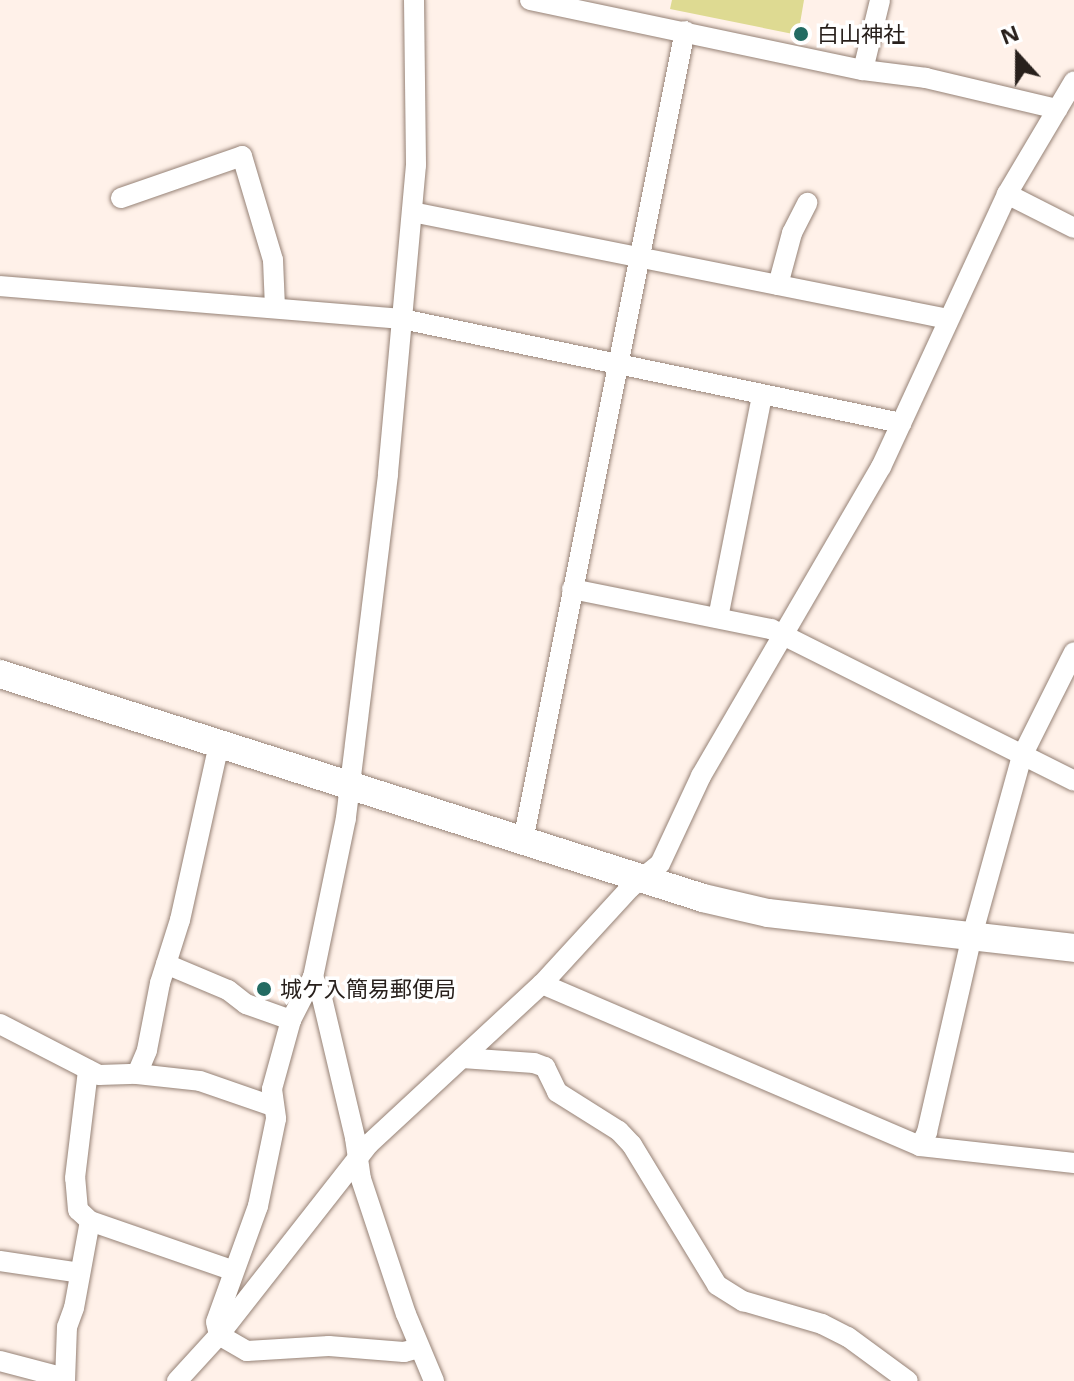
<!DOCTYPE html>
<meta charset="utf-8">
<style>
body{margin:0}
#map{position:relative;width:1074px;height:1381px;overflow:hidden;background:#fff1e9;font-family:"Open Sans","Noto Sans JP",sans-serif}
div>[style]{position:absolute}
.green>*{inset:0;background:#deda92}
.roads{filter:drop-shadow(0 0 2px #968276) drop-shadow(0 0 2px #968276)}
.street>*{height:20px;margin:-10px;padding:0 10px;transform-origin:10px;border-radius:10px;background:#fff}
.secondary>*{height:28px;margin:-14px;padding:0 14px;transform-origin:14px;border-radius:14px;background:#fff}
.dots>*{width:22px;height:22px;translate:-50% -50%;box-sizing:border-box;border:4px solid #fff;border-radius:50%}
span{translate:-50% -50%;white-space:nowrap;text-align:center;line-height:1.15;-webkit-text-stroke:7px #fff;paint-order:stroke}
.poi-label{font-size:22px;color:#28201c}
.left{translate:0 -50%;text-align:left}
.north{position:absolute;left:978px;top:16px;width:80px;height:80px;-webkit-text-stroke:6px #fff;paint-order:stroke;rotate:339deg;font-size:22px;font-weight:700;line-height:32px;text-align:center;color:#28201c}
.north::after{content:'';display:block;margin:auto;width:28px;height:36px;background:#28201c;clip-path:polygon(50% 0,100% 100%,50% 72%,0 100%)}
</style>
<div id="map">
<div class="green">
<div style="clip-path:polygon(672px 0,804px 0,798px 35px,670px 9px)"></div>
</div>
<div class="roads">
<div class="street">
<div style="left:414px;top:0;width:165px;rotate:89.3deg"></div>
<div style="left:416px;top:165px;width:311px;rotate:95.2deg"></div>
<div style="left:388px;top:475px;width:346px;rotate:97deg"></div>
<div style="left:346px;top:818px;width:162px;rotate:101.7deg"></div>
<div style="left:313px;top:977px;width:48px;rotate:117.1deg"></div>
<div style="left:291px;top:1020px;width:72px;rotate:105.4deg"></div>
<div style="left:272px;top:1089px;width:30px;rotate:82deg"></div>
<div style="left:276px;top:1119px;width:89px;rotate:101.7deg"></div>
<div style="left:258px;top:1206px;width:123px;rotate:109.9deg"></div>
<div style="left:216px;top:1322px;width:13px;rotate:77deg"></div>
<div style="left:219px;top:1335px;width:32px;rotate:30deg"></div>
<div style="left:247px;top:1351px;width:82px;rotate:-3.5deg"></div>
<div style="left:329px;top:1346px;width:75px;rotate:4.6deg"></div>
<div style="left:404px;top:1352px;width:16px;rotate:-15deg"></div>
<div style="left:530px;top:0;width:340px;rotate:11.9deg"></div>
<div style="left:863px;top:70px;width:64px;rotate:7.2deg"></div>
<div style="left:926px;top:78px;width:135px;rotate:13.3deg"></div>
<div style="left:863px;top:70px;width:72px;rotate:-76.3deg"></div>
<div style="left:1007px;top:194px;width:75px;rotate:26.9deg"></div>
<div style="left:121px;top:198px;width:128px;rotate:-19.1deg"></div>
<div style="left:242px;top:156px;width:109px;rotate:73.4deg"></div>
<div style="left:273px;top:260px;width:47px;rotate:87.6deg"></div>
<div style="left:412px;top:212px;width:547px;rotate:11.29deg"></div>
<div style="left:778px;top:285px;width:54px;rotate:-74.9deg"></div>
<div style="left:792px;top:233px;width:34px;rotate:-63deg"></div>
<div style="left:0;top:286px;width:403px;rotate:4.7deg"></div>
<div style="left:402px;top:319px;width:510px;rotate:11.77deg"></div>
<div style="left:572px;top:589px;width:203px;rotate:11.4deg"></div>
<div style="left:771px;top:629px;width:339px;rotate:26.6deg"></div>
<div style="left:718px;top:618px;width:227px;rotate:-78.8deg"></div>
<div style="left:523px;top:841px;width:826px;rotate:-78.69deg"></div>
<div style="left:166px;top:964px;width:67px;rotate:22.8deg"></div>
<div style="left:228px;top:990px;width:23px;rotate:38deg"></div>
<div style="left:246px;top:1004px;width:48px;rotate:19.6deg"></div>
<div style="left:313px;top:977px;width:23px;rotate:67deg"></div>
<div style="left:322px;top:998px;width:144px;rotate:76.7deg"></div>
<div style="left:355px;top:1138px;width:41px;rotate:81.7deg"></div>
<div style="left:361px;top:1179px;width:142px;rotate:71.6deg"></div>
<div style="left:406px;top:1314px;width:73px;rotate:67.3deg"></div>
<div style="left:542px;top:984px;width:411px;rotate:23.2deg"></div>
<div style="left:920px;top:1146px;width:155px;rotate:6.3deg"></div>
<div style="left:0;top:1024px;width:111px;rotate:27.3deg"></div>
<div style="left:99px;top:1075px;width:38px;rotate:-2deg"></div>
<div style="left:137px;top:1074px;width:63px;rotate:6.3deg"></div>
<div style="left:200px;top:1081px;width:76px;rotate:19.1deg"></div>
<div style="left:462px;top:1058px;width:72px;rotate:4deg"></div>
<div style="left:534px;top:1063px;width:12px;rotate:20deg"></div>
<div style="left:545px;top:1067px;width:28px;rotate:64deg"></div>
<div style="left:557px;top:1092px;width:73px;rotate:32.2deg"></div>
<div style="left:619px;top:1131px;width:19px;rotate:47deg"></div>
<div style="left:632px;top:1145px;width:164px;rotate:58.7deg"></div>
<div style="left:717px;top:1285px;width:31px;rotate:32deg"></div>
<div style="left:743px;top:1301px;width:82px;rotate:16.2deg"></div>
<div style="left:822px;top:1324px;width:29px;rotate:27deg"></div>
<div style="left:848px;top:1337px;width:74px;rotate:36.3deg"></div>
<div style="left:137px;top:1074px;width:26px;rotate:-67deg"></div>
<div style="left:147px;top:1050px;width:68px;rotate:-79deg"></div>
<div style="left:160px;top:983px;width:66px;rotate:-72.4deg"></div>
<div style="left:180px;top:920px;width:180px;rotate:-77.5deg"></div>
<div style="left:920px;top:1146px;width:16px;rotate:-63deg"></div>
<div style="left:927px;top:1132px;width:201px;rotate:-77.1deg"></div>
<div style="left:972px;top:936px;width:187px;rotate:-74.5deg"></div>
<div style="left:1022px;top:756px;width:116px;rotate:-63.4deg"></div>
<div style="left:90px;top:1221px;width:152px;rotate:19.1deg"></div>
<div style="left:0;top:1261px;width:81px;rotate:8.5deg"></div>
<div style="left:0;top:1361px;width:67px;rotate:14.7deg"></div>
<div style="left:65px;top:1381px;width:54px;rotate:-87.9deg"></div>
<div style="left:67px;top:1327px;width:20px;rotate:-70deg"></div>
<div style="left:74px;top:1308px;width:88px;rotate:-79.6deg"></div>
<div style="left:90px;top:1221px;width:16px;rotate:-137deg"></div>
<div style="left:78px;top:1210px;width:32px;rotate:-95deg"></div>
<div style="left:75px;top:1178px;width:109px;rotate:-83.1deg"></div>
<div style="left:177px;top:1381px;width:62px;rotate:-47.6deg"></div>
<div style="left:219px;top:1335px;width:243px;rotate:-51.9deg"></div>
<div style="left:369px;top:1144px;width:236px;rotate:-42.8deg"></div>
<div style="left:542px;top:984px;width:130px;rotate:-47.5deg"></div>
<div style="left:630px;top:888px;width:38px;rotate:-39deg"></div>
<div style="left:660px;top:864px;width:97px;rotate:-65deg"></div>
<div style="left:701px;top:776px;width:358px;rotate:-59.8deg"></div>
<div style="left:881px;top:467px;width:301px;rotate:-65.2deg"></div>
<div style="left:1007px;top:194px;width:131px;rotate:-59.3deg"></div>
</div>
<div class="secondary">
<div style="left:0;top:674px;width:738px;rotate:17.67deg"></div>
<div style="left:703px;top:898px;width:67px;rotate:13deg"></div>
<div style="left:768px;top:913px;width:308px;rotate:6.5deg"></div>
</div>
</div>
<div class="dots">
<div style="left:801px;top:34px;background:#236b62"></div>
<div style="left:264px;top:989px;background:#236b62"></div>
</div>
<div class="poi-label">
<span class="left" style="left:817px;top:34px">白山神社</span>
<span class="left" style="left:280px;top:989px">城ケ入簡易郵便局</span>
</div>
<div class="north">N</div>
</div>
